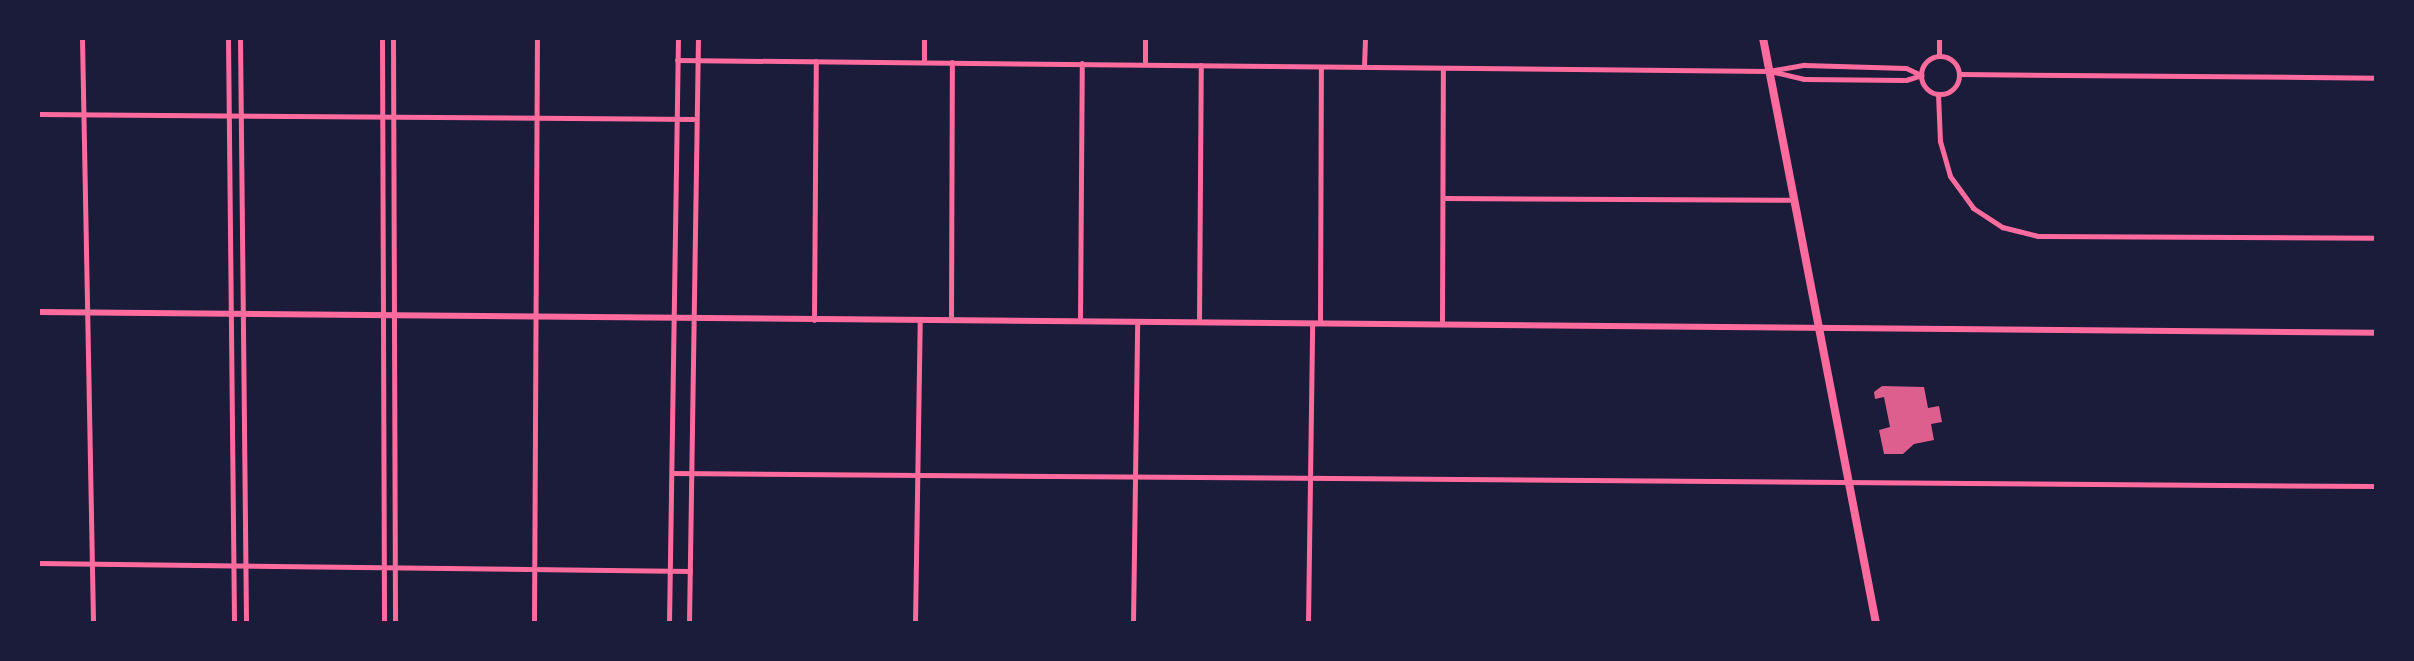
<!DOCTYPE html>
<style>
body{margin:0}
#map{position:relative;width:2414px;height:661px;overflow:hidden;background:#1b1b3a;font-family:"Exo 2",sans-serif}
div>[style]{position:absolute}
.building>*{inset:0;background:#dd5f8e}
.minor>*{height:5px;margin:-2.5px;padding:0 2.5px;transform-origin:2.5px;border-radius:2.5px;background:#ff6b9d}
.minor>.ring{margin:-2.5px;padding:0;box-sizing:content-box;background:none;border:5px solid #ff6b9d;border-radius:50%}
.tertiary>*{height:6px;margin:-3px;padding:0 3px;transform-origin:3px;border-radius:3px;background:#ff6b9d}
.primary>*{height:8px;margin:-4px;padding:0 4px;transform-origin:4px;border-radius:4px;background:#ff6b9d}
span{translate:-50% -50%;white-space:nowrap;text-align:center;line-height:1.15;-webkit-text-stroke:6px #1b1b3a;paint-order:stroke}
.frame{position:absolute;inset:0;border:40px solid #1b1b3a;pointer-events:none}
</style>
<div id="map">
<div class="building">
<div style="clip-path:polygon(1882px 386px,1924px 387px,1928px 408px,1939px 406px,1942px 422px,1931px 424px,1934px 440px,1914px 444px,1903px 454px,1884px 454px,1879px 430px,1890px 427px,1884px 397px,1875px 399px,1874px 392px)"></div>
</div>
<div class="minor">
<div style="left:82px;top:38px;width:585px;rotate:88.92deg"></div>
<div style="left:228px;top:38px;width:585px;rotate:89.41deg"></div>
<div style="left:240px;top:38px;width:585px;rotate:89.41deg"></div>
<div style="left:382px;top:38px;width:585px;rotate:89.8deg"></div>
<div style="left:393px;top:38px;width:585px;rotate:89.8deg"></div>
<div style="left:1939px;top:56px;width:18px;rotate:-90deg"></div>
<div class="ring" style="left:1921px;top:56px;width:33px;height:33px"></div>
<div style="left:677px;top:60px;width:1092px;rotate:0.58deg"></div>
<div style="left:1769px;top:71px;width:36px;rotate:-10deg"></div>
<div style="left:1804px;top:65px;width:102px;rotate:1.7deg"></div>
<div style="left:1906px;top:68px;width:17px;rotate:25deg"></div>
<div style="left:924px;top:62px;width:24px;rotate:-90deg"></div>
<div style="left:1145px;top:64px;width:26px;rotate:-90deg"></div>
<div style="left:1364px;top:67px;width:29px;rotate:-88deg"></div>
<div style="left:1774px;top:72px;width:31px;rotate:13deg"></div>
<div style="left:1804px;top:79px;width:102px;rotate:0.6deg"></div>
<div style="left:1906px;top:80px;width:16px;rotate:-18deg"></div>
<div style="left:1959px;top:74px;width:417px;rotate:0.5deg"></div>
<div style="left:1938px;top:94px;width:47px;rotate:87.6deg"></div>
<div style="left:1940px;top:141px;width:36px;rotate:74deg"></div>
<div style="left:1950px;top:176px;width:39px;rotate:54deg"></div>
<div style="left:1973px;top:208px;width:35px;rotate:33deg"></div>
<div style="left:2002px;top:227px;width:37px;rotate:14deg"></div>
<div style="left:2038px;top:236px;width:338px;rotate:0.3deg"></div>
<div style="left:38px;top:114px;width:658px;rotate:0.44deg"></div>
<div style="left:1443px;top:198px;width:352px;rotate:0.3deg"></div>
<div style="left:814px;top:320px;width:259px;rotate:-89.6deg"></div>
<div style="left:951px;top:320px;width:258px;rotate:-89.8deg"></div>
<div style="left:1080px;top:321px;width:258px;rotate:-89.6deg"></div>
<div style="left:1199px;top:322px;width:257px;rotate:-89.6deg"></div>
<div style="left:1320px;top:323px;width:256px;rotate:-89.8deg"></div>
<div style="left:1442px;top:323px;width:255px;rotate:-89.8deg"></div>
<div style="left:672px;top:473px;width:1704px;rotate:0.44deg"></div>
<div style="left:38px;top:563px;width:652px;rotate:0.7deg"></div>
<div style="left:534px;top:623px;width:585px;rotate:-89.71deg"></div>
<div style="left:669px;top:623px;width:585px;rotate:-89.12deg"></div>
<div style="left:689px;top:623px;width:585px;rotate:-89.12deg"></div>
<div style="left:915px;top:623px;width:303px;rotate:-89.1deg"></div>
<div style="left:1133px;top:623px;width:302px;rotate:-89.2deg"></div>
<div style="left:1308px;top:623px;width:300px;rotate:-89.2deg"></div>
</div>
<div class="tertiary">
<div style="left:38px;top:312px;width:2338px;rotate:0.51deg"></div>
</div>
<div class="primary">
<div style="left:1763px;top:38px;width:596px;rotate:79.07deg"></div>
</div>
<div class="frame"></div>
</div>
